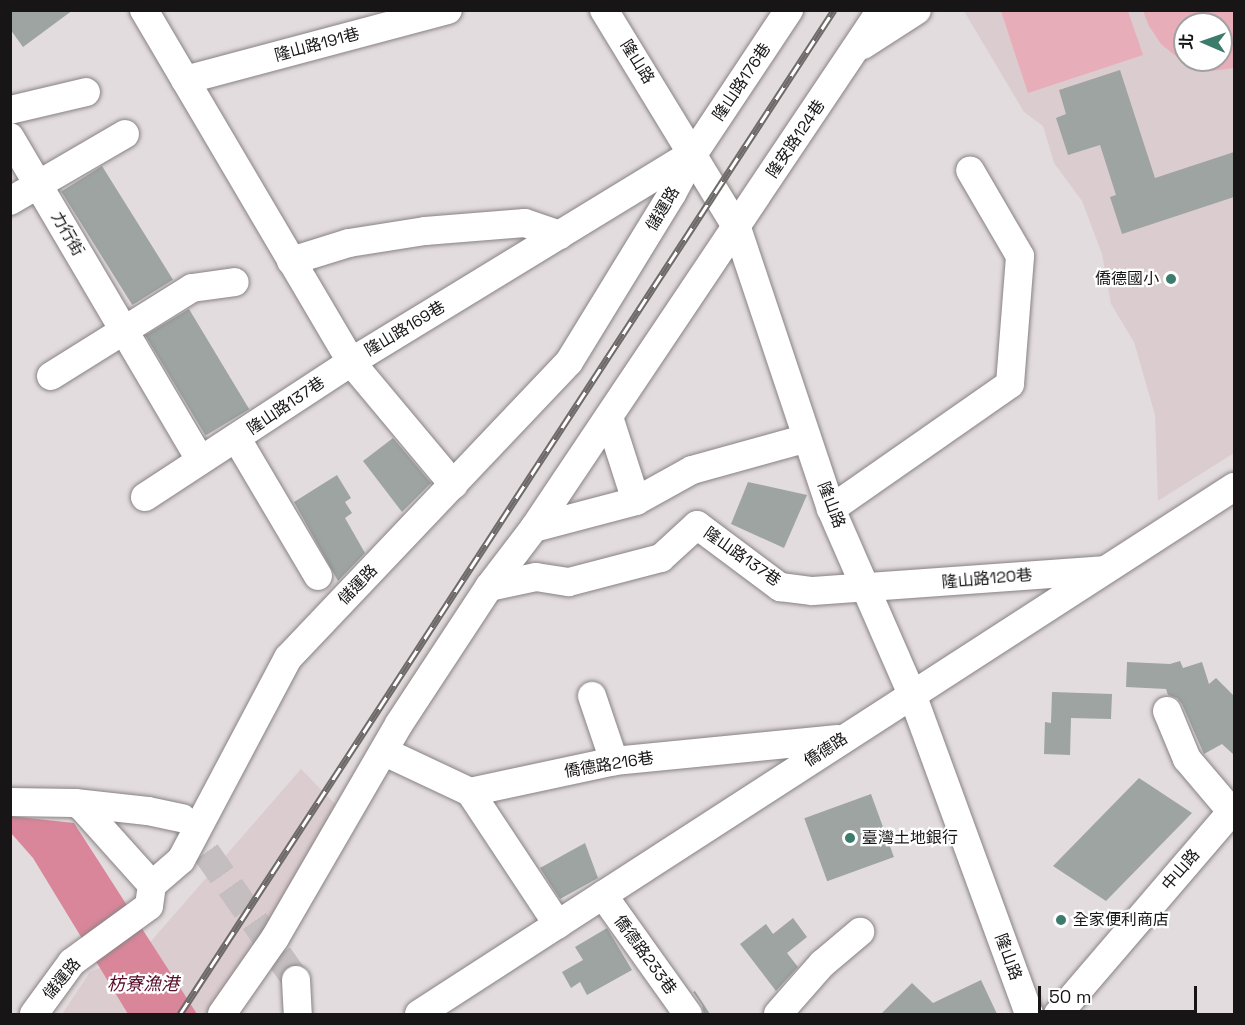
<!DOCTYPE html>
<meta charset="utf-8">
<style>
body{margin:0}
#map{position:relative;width:1245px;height:1025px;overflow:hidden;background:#e3dcde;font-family:"Space Grotesk","Noto Sans TC",sans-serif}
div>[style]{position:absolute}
.built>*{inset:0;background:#dbcccf}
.green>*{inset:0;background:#e7adb9}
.water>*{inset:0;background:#d9869a}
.building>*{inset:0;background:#9da4a2;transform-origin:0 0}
.minor-tunnel>*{height:28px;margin-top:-14px;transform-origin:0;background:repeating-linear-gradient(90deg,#c4bec0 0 28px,transparent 0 42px)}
.roads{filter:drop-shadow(0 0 2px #888283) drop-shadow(0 0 2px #888283)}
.minor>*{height:28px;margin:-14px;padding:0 14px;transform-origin:14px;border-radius:14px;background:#fff}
.rail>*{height:7px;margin-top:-3.5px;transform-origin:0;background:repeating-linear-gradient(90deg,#fff 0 14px,#6e6a6a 0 28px);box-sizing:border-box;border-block:2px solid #6e6a6a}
.dots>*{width:16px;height:16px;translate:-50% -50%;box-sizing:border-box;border:3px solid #fff;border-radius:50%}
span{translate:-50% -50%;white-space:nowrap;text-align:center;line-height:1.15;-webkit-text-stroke:4.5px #fff;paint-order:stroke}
.street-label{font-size:16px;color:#171515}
.poi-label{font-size:16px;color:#171515}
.right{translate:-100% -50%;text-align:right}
.left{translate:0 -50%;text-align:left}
.water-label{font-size:18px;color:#580d29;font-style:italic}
.frame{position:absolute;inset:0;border:12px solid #171515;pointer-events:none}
.north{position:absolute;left:1173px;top:12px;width:60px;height:60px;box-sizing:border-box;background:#fff;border:2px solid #a2a1a1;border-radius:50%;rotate:272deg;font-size:16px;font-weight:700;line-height:24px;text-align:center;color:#171515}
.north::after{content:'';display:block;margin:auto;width:21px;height:27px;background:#3b7c6d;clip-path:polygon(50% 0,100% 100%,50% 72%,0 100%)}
.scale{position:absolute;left:1038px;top:986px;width:159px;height:27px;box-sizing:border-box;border:3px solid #171515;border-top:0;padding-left:8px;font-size:18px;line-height:21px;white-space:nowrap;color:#171515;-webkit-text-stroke:4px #fff;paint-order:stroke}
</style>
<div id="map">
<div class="built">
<div style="clip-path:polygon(evenodd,964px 11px,1234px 11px,1234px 453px,1158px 501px,1155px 415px,1134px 342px,1111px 304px,1102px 254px,1082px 201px,1054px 163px,1043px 126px,1024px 112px,964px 11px,1185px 24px,1221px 24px,1221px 60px,1185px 60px,1185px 24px)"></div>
<div style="clip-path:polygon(301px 769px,342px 811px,227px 1014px,62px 1014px,90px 972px,145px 948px)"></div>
</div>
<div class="green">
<div style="clip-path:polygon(1001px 11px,1128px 11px,1143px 55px,1028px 93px)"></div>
<div style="clip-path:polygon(evenodd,1143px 11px,1234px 11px,1234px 68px,1211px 71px,1193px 67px,1177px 57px,1161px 44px,1149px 26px,1143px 11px,1185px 24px,1221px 24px,1221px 60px,1185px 60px,1185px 24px)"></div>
</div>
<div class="water">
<div style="clip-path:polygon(10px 816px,74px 823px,197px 1014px,128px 1014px,33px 858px,11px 833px)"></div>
</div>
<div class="building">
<div style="clip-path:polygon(10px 10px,73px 10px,23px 47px,10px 29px)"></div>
<div style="clip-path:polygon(1120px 70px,1155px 178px,1234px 152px,1234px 197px,1122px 234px,1110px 197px,1116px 195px,1100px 145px,1068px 155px,1056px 118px,1066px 114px,1059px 90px)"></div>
<div style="left:102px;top:166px;width:134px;height:48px;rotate:58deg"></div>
<div style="left:189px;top:309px;width:117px;height:51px;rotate:59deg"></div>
<div style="clip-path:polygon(393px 438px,431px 483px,402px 512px,363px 461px)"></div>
<div style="clip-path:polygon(337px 475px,351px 498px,345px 502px,352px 513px,345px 518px,365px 553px,338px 581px,294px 502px)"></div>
<div style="clip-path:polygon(748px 482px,807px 495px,784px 548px,731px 524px)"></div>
<div style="clip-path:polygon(1180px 661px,1183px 668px,1202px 662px,1209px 684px,1216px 678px,1234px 696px,1234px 755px,1222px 744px,1204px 754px,1182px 704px,1177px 698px,1168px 695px,1166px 689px,1126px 687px,1127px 662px,1170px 664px)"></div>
<div style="clip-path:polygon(1052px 692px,1112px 694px,1111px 719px,1071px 718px,1070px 755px,1044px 754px,1045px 722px,1051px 723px)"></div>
<div style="clip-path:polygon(1139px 778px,1192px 813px,1106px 901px,1053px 866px)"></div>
<div style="left:871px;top:794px;width:67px;height:71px;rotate:70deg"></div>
<div style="clip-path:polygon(585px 843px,598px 878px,560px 899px,540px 868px)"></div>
<div style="clip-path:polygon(793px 918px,807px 937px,787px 953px,798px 967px,776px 991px,740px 944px,766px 924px,773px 934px)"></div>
<div style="clip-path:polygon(607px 928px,632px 970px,587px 995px,580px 982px,571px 988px,562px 972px,583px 960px,575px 947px)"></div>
<div style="clip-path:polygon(981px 980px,997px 1014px,881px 1014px,912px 983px,933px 1003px)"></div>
<div style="clip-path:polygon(695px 991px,710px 1014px,704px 1014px,702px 1005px,693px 992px)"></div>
</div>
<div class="minor-tunnel">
<div style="left:182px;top:818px;width:198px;rotate:54.9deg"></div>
</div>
<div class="roads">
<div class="minor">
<div style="left:144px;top:10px;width:408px;rotate:59.5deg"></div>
<div style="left:351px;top:362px;width:160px;rotate:50.1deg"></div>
<div style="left:604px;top:10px;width:255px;rotate:58.6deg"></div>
<div style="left:737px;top:228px;width:296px;rotate:71.5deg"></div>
<div style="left:831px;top:509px;width:202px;rotate:66.4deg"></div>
<div style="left:912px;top:694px;width:341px;rotate:69.9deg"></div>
<div style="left:863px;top:45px;width:64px;rotate:-32.9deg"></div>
<div style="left:185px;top:80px;width:272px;rotate:-14.9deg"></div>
<div style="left:10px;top:110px;width:78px;rotate:-13.3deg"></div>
<div style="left:10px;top:137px;width:375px;rotate:59.5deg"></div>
<div style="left:10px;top:201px;width:133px;rotate:-30.2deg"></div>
<div style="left:291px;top:261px;width:61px;rotate:-17.2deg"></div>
<div style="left:349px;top:243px;width:77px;rotate:-9deg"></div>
<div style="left:425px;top:231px;width:100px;rotate:-4.6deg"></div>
<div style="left:525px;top:223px;width:37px;rotate:19deg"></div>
<div style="left:51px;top:376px;width:166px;rotate:-32deg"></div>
<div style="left:192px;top:288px;width:43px;rotate:-7.9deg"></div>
<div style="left:609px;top:417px;width:88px;rotate:72.2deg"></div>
<div style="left:237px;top:439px;width:159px;rotate:59.4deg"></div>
<div style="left:145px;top:497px;width:246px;rotate:-33.2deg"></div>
<div style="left:351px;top:362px;width:399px;rotate:-31.4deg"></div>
<div style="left:831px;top:509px;width:218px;rotate:-34.9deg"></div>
<div style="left:1010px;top:384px;width:128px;rotate:-85.5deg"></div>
<div style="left:1020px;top:256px;width:99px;rotate:-120.2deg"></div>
<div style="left:534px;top:528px;width:106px;rotate:-14.8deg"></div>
<div style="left:636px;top:501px;width:64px;rotate:-29deg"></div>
<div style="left:692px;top:470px;width:119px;rotate:-15.5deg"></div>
<div style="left:489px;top:587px;width:48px;rotate:-12deg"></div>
<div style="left:536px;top:577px;width:33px;rotate:9deg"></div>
<div style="left:569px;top:582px;width:95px;rotate:-14.6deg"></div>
<div style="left:661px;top:558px;width:49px;rotate:-42.5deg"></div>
<div style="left:697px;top:525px;width:104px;rotate:36.8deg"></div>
<div style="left:780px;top:587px;width:33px;rotate:7deg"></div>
<div style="left:813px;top:591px;width:291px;rotate:-4.1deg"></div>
<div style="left:592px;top:696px;width:69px;rotate:71.3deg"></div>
<div style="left:1167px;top:711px;width:52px;rotate:67.4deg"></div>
<div style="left:1187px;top:759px;width:70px;rotate:49.7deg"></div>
<div style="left:385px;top:752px;width:94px;rotate:25.2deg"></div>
<div style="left:470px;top:792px;width:147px;rotate:-12.1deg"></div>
<div style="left:614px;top:761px;width:225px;rotate:-5.6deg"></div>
<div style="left:470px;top:792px;width:159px;rotate:56.5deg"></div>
<div style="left:10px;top:802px;width:65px;rotate:0.9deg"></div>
<div style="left:75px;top:803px;width:8px;rotate:30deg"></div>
<div style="left:82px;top:807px;width:105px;rotate:48.1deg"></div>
<div style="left:75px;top:803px;width:73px;rotate:6.3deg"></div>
<div style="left:148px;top:811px;width:35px;rotate:12deg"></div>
<div style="left:603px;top:895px;width:146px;rotate:54.5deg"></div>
<div style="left:296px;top:980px;width:34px;rotate:87deg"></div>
<div style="left:34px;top:1014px;width:64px;rotate:-53.8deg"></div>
<div style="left:72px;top:962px;width:95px;rotate:-36deg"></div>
<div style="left:149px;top:906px;width:21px;rotate:-82deg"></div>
<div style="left:152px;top:885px;width:38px;rotate:-41deg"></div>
<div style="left:181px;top:860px;width:229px;rotate:-62.1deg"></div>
<div style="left:288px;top:658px;width:408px;rotate:-46.5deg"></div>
<div style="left:569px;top:362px;width:197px;rotate:-58.5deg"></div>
<div style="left:672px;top:194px;width:47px;rotate:-61.8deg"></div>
<div style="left:694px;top:153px;width:172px;rotate:-56.4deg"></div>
<div style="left:222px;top:1014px;width:93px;rotate:-55.1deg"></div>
<div style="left:275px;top:938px;width:247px;rotate:-59.9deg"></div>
<div style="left:399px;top:724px;width:164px;rotate:-56.7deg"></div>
<div style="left:489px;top:587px;width:74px;rotate:-52.7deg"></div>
<div style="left:534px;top:528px;width:623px;rotate:-56.18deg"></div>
<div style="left:419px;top:1014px;width:971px;rotate:-32.89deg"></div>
<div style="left:778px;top:1014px;width:67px;rotate:-48.7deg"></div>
<div style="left:822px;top:964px;width:50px;rotate:-40.1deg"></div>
<div style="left:1058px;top:1014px;width:270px;rotate:-49.4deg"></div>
</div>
</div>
<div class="rail">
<div style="left:180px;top:1014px;width:1198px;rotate:-56.92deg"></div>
</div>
<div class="dots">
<div style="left:1171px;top:279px;background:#3b7c6d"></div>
<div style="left:850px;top:838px;background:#3b7c6d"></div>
<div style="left:1061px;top:920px;background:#3b7c6d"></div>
</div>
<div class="street-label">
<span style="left:317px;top:45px;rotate:-15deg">隆山路191巷</span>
<span style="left:637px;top:62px;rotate:58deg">隆山路</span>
<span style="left:742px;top:82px;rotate:-56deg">隆山路176巷</span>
<span style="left:796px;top:139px;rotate:-56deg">隆安路124巷</span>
<span style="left:663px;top:209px;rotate:-59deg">儲運路</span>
<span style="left:67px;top:234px;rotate:60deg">力行街</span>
<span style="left:405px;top:329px;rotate:-31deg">隆山路169巷</span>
<span style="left:286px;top:406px;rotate:-34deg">隆山路137巷</span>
<span style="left:831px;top:505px;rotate:69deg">隆山路</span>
<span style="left:742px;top:557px;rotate:35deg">隆山路137巷</span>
<span style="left:987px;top:579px;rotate:-5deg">隆山路120巷</span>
<span style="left:358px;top:585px;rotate:-46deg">儲運路</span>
<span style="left:826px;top:750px;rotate:-33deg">僑德路</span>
<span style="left:609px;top:765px;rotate:-9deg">僑德路216巷</span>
<span style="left:1181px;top:870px;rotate:-49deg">中山路</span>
<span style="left:645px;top:955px;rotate:54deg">僑德路233巷</span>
<span style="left:1008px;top:957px;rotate:70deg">隆山路</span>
<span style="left:62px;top:979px;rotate:-50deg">儲運路</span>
</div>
<div class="poi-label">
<span class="right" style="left:1159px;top:279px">僑德國小</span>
<span class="left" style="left:862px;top:838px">臺灣土地銀行</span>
<span class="left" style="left:1073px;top:920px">全家便利商店</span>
</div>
<div class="water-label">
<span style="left:143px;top:984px">枋寮漁港</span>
</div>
<div class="frame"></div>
<div class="north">北</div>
<div class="scale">50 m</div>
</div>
